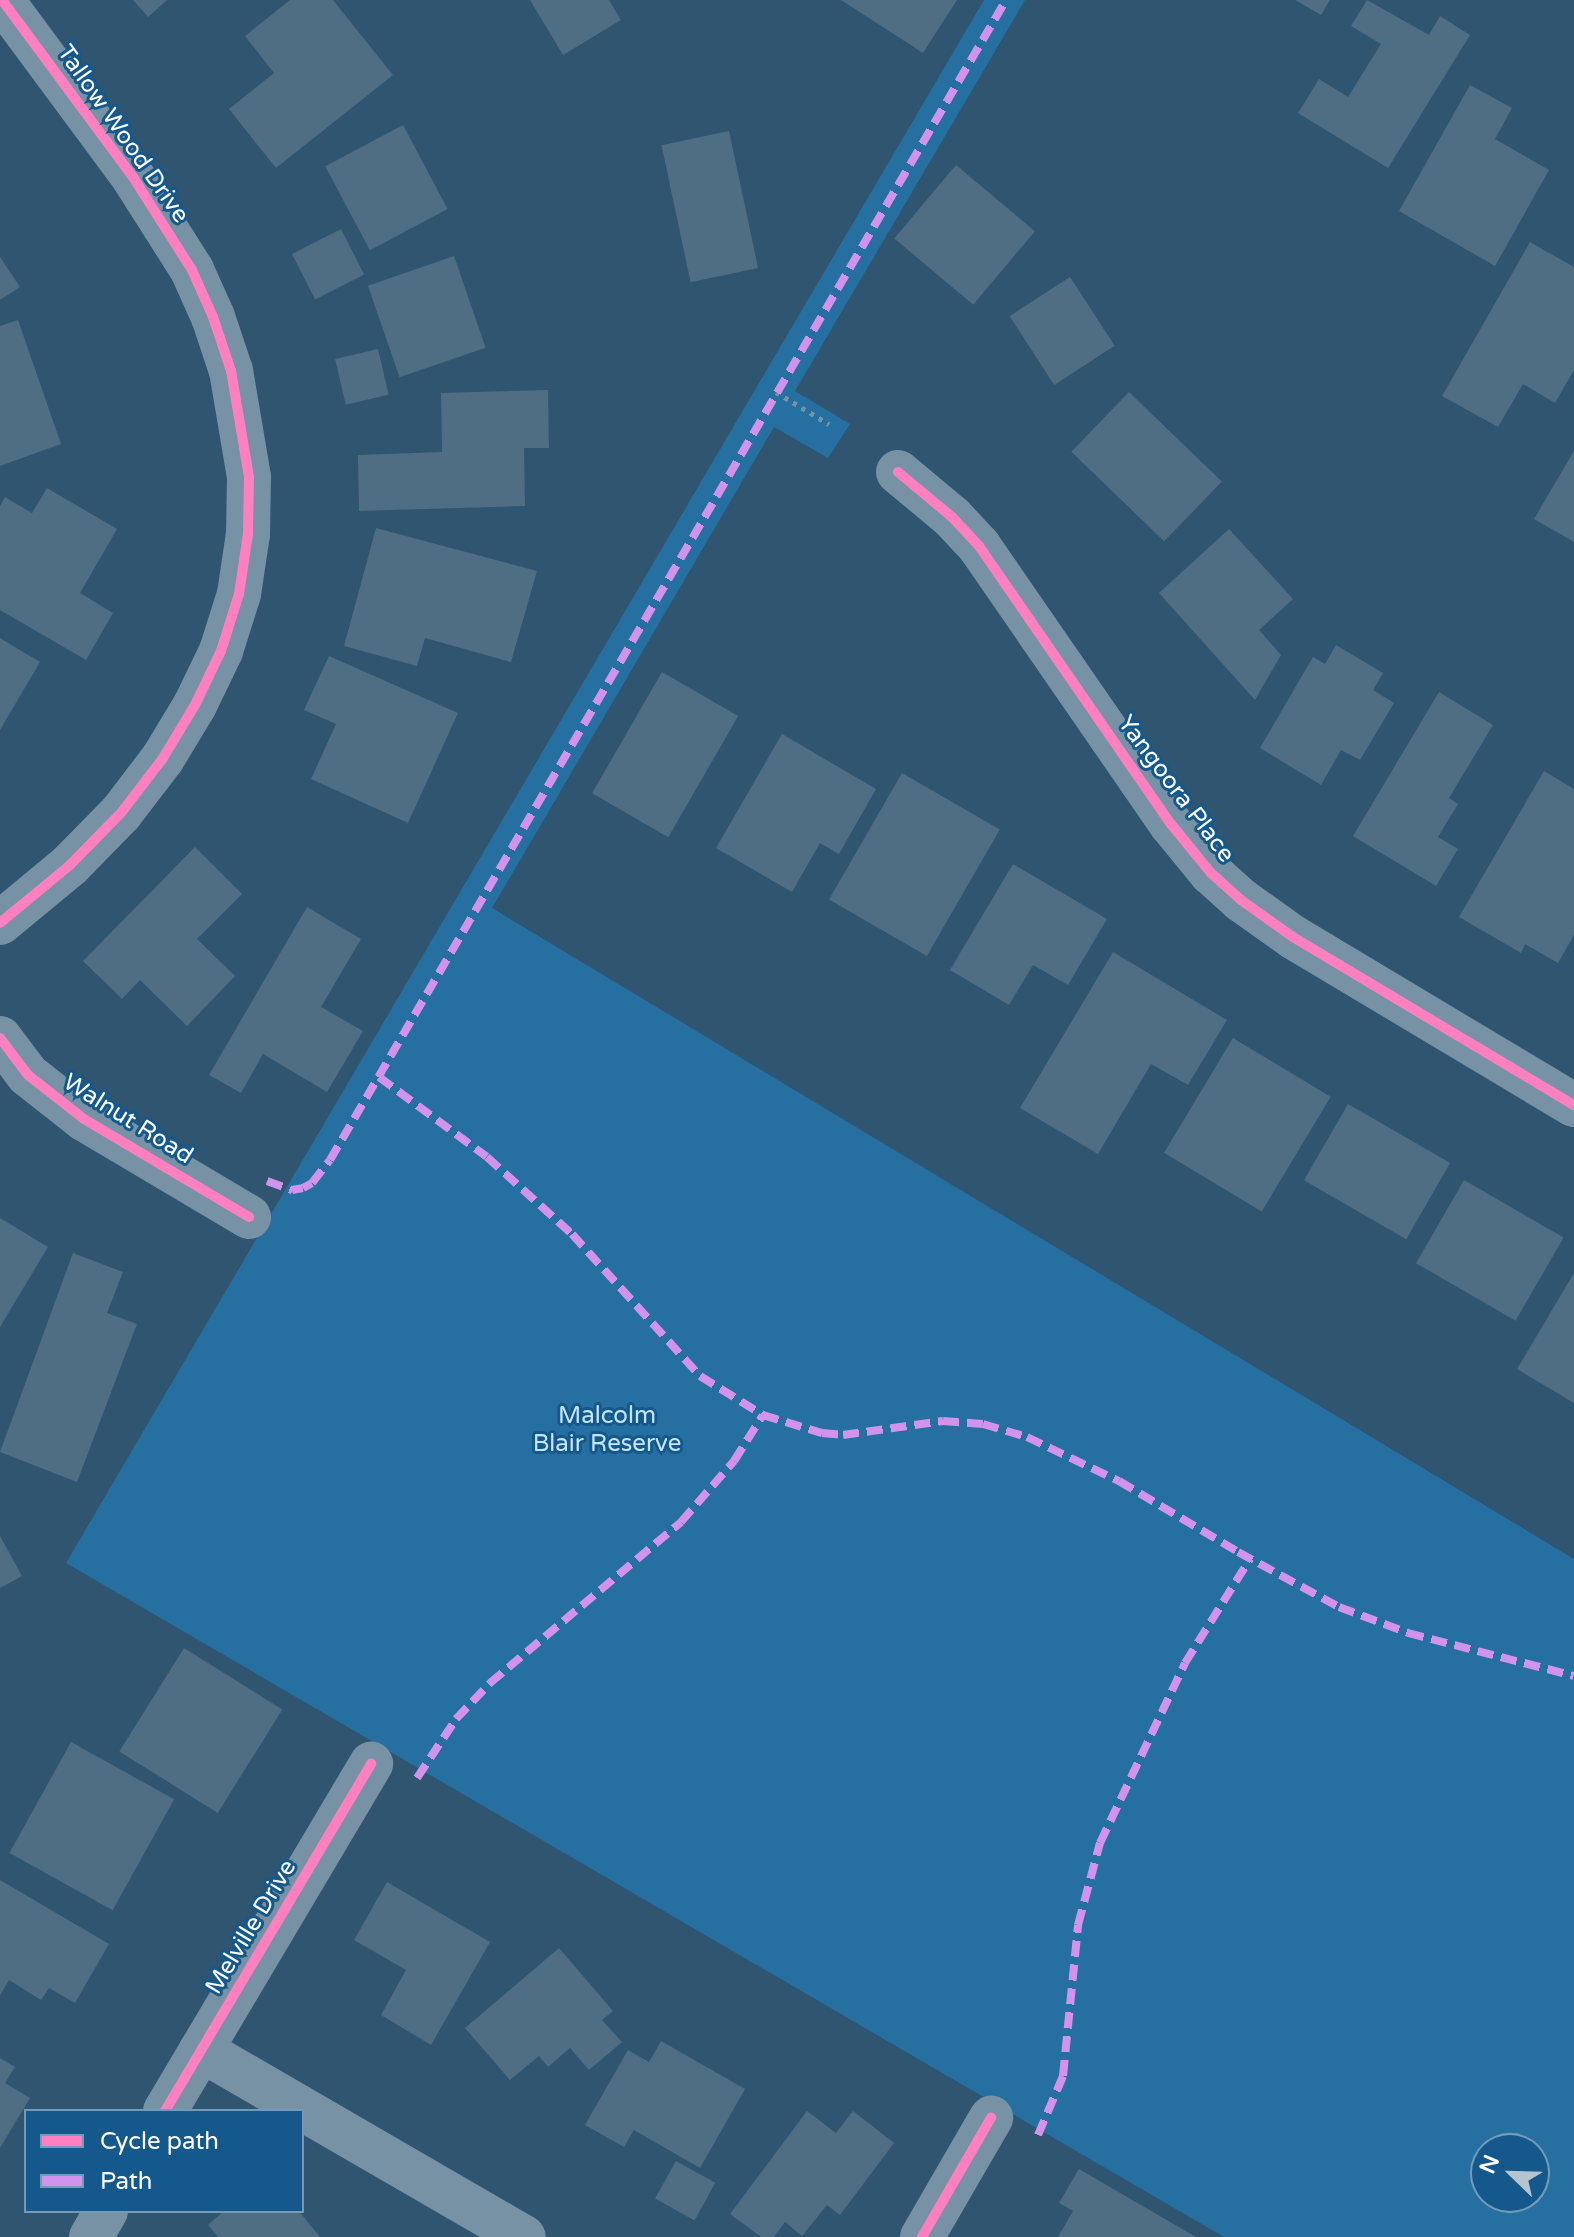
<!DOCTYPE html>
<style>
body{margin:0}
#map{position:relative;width:1574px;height:2237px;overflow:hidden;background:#305571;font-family:"Varela Round",sans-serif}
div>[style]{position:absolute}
.green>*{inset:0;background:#266fa1}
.building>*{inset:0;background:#4f6d83;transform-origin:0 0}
.path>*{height:5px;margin-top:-2.5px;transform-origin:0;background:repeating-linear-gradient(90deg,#7791a5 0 4px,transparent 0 10px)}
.minor>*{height:44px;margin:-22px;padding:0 22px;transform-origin:22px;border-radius:22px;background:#7791a5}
.quiet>*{height:8px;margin-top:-4px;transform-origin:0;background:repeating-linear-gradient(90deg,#d193ec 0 16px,transparent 0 24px)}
.cycleway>*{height:10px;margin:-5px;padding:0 5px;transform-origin:5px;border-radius:5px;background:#ff80c0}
span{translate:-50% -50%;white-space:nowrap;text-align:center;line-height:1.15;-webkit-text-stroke:6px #15598c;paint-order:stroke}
.street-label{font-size:24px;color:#fff}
.park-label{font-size:24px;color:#c4e5fb}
.legend{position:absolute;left:24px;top:2109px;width:280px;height:104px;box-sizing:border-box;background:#15598c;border:2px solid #739bba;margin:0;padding:10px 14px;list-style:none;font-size:24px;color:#fff}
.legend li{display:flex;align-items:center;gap:16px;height:40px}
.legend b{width:40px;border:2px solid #739bba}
.north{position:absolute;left:1470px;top:2133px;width:80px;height:80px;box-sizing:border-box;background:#15598c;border:2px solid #739bba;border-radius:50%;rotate:293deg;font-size:22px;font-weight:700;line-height:32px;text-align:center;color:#fff}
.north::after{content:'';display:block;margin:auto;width:28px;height:36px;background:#b7c4cd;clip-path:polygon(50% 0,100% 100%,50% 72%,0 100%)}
</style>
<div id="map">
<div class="green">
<div style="clip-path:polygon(evenodd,984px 0,1025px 0,795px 391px,850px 424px,828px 458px,774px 427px,492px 908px,1574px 1559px,1574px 2237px,1224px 2237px,66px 1563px,984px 0,1486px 2149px,1534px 2149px,1534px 2197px,1486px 2197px,1486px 2149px)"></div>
</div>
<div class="building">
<div style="clip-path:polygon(133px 0,167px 0,148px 17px)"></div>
<div style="clip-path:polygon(290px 0,333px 0,393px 75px,276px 168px,229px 109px,274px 73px,245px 36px)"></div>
<div style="clip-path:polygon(530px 0,609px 0,621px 20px,563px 55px)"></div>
<div style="clip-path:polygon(841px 0,957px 0,923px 53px)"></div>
<div style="clip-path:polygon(1295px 0,1330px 0,1321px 15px)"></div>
<div style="clip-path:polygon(1367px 0,1429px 35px,1440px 16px,1470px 35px,1388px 168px,1298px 113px,1319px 79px,1348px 97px,1381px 44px,1351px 26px)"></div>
<div style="clip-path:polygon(1470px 85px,1512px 108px,1495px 139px,1549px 170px,1495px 266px,1399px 211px)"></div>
<div style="left:403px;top:125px;width:95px;height:88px;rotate:62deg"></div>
<div style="left:729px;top:131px;width:140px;height:69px;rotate:78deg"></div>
<div style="left:956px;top:165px;width:103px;height:96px;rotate:40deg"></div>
<div style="left:341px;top:229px;width:51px;height:55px;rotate:63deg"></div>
<div style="clip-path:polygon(1530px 242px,1574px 267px,1574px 370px,1555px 403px,1523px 384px,1498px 427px,1442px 396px)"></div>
<div style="left:454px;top:256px;width:97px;height:91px;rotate:71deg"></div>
<div style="clip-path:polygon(0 257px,20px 287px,0 300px)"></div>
<div style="left:1070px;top:277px;width:82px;height:72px;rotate:57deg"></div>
<div style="clip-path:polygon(18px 320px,61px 444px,0 466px,0 326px)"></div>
<div style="left:378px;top:349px;width:47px;height:44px;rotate:77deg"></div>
<div style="clip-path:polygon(548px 390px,549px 448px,524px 448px,525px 506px,359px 511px,358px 455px,442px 452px,441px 393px)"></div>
<div style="left:1129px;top:392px;width:129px;height:83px;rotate:44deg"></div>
<div style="clip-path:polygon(1574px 451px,1574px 542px,1534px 519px)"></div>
<div style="clip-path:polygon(47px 488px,117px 529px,80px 593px,113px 613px,86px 660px,0 610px,0 506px,5px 497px,32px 513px)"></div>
<div style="clip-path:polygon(376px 528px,537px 571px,511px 662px,425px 638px,417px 666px,344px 646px)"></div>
<div style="clip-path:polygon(1229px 529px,1293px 599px,1259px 630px,1281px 655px,1255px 700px,1159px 593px)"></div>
<div style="clip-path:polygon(0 638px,40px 662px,0 730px)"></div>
<div style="clip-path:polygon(1336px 645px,1383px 673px,1373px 690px,1394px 703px,1360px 760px,1341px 750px,1321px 785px,1260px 748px,1313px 657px,1325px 664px)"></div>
<div style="clip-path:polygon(329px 656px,458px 713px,408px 823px,311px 779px,336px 724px,304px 710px)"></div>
<div style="left:662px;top:672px;width:88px;height:140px;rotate:30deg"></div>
<div style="clip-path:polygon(1439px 692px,1493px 725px,1449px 798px,1458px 804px,1438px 837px,1458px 849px,1436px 886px,1353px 836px)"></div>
<div style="clip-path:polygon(782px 734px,876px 789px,839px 854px,820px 843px,792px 892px,716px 848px)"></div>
<div style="clip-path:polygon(1544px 771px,1574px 789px,1574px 935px,1558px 963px,1525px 944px,1521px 953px,1459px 917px)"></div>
<div style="left:902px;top:773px;width:113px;height:146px;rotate:30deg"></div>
<div style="clip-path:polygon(195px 847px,242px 894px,197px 939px,235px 976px,187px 1026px,140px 980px,122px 999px,83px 961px)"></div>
<div style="clip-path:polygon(1013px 864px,1107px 919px,1068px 985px,1033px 965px,1009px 1005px,950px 970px)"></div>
<div style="clip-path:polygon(307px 907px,361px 939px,321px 1007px,363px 1031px,327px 1092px,263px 1054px,241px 1093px,209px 1075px)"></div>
<div style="clip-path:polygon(1113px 952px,1227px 1020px,1188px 1085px,1151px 1064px,1098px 1154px,1020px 1108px)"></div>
<div style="left:1233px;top:1038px;width:114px;height:134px;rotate:31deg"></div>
<div style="left:1348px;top:1104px;width:118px;height:88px;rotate:30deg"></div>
<div style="left:1464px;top:1180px;width:115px;height:96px;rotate:30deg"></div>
<div style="clip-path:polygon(0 1218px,48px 1247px,0 1327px)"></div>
<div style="clip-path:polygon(73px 1253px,123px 1272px,107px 1313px,137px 1324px,77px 1482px,0 1452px)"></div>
<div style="clip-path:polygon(1574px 1273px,1574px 1403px,1517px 1369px)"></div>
<div style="clip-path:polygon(0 1536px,22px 1576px,0 1588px)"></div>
<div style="left:184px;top:1648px;width:116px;height:122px;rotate:32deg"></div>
<div style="left:71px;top:1742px;width:118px;height:127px;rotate:29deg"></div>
<div style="clip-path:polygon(0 1880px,109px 1944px,75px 2003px,49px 1988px,41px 2000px,9px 1980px,0 1995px)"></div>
<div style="clip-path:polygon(387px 1882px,490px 1942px,431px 2045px,381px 2015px,406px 1970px,354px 1940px)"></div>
<div style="clip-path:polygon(559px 1948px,613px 2011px,602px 2020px,622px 2042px,589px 2070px,570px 2048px,548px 2067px,539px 2056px,510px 2080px,465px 2028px)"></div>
<div style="clip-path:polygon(661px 2041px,745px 2089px,700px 2168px,634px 2130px,624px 2147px,585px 2125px,628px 2050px,649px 2062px)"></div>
<div style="clip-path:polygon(0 2058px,15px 2067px,5px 2083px,30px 2098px,0 2148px)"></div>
<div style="clip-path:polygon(807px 2111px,836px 2133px,853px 2111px,894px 2143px,840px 2215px,827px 2205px,802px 2236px,785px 2222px,774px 2237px,761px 2237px,730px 2214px)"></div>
<div style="left:676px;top:2161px;width:45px;height:43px;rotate:29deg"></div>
<div style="clip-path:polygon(1079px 2169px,1196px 2237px,1058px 2237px,1073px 2211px,1059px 2203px)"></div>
<div style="clip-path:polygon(224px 2211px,299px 2211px,320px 2237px,218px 2237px,208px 2225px)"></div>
</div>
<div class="path">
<div style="left:776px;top:392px;width:62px;rotate:31.1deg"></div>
</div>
<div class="minor">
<div style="left:898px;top:472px;width:70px;rotate:39.8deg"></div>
<div style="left:952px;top:517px;width:40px;rotate:47deg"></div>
<div style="left:979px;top:546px;width:338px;rotate:55.4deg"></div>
<div style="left:1171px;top:824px;width:63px;rotate:50.8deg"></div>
<div style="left:1211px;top:873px;width:40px;rotate:42deg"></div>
<div style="left:1241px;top:900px;width:64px;rotate:35.4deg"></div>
<div style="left:1293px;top:937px;width:327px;rotate:30.9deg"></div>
<div style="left:0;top:923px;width:91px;rotate:-39.6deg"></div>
<div style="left:70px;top:865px;width:73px;rotate:-45.6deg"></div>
<div style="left:121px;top:813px;width:69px;rotate:-52.6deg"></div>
<div style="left:163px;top:758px;width:62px;rotate:-58.9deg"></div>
<div style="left:195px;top:705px;width:60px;rotate:-64.3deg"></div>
<div style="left:221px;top:651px;width:60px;rotate:-72.5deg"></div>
<div style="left:239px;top:594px;width:61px;rotate:-81.5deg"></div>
<div style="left:248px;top:534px;width:57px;rotate:-89deg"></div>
<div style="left:249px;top:477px;width:108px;rotate:-99.6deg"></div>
<div style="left:231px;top:371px;width:57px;rotate:-108.4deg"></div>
<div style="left:213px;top:317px;width:51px;rotate:-114.1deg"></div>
<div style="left:192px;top:270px;width:110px;rotate:-122.4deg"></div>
<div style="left:133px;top:177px;width:220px;rotate:-126.5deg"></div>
<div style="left:0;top:1038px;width:46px;rotate:52.9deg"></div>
<div style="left:28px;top:1075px;width:71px;rotate:38.2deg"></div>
<div style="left:84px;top:1119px;width:192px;rotate:30.7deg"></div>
<div style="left:201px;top:2050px;width:373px;rotate:30.1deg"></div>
<div style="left:165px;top:2111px;width:404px;rotate:-59.3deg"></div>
<div style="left:91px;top:2237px;width:30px;rotate:-60deg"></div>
<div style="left:922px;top:2237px;width:138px;rotate:-59.9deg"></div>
</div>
<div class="quiet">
<div style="left:379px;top:1077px;width:134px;rotate:36.5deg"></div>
<div style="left:487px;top:1157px;width:115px;rotate:42.2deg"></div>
<div style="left:572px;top:1234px;width:191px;rotate:48deg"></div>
<div style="left:700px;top:1376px;width:74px;rotate:31.8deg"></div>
<div style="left:763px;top:1415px;width:62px;rotate:17deg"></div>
<div style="left:822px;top:1433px;width:21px;rotate:5deg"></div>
<div style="left:843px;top:1435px;width:101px;rotate:-8deg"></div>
<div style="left:943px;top:1421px;width:40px;rotate:4.3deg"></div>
<div style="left:983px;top:1424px;width:46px;rotate:16.5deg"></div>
<div style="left:1027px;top:1437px;width:102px;rotate:25.6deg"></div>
<div style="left:1119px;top:1481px;width:139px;rotate:30.8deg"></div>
<div style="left:1238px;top:1552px;width:115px;rotate:28.6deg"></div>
<div style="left:1339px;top:1607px;width:74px;rotate:20.6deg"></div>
<div style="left:1408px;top:1633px;width:171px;rotate:14.5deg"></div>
<div style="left:267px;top:1181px;width:27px;rotate:20deg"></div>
<div style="left:292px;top:1190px;width:11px;rotate:-10deg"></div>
<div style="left:303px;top:1188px;width:10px;rotate:-29deg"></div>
<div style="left:312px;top:1183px;width:29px;rotate:-52deg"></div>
<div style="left:330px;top:1160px;width:1343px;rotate:-59.77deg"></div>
<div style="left:417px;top:1778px;width:71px;rotate:-56.5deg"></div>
<div style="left:456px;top:1719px;width:50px;rotate:-46.6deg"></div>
<div style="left:490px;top:1683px;width:250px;rotate:-40.1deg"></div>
<div style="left:681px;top:1522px;width:81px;rotate:-49deg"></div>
<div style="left:734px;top:1461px;width:54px;rotate:-57.8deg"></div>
<div style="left:1038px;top:2135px;width:64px;rotate:-67deg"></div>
<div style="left:1063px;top:2076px;width:152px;rotate:-84.3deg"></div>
<div style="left:1078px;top:1925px;width:85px;rotate:-75deg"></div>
<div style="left:1100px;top:1843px;width:199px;rotate:-64.7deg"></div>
<div style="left:1185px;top:1663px;width:123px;rotate:-58deg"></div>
</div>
<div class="cycleway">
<div style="left:898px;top:472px;width:70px;rotate:39.8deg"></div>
<div style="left:952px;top:517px;width:40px;rotate:47deg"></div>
<div style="left:979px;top:546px;width:338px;rotate:55.4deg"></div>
<div style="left:1171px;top:824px;width:63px;rotate:50.8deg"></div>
<div style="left:1211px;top:873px;width:40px;rotate:42deg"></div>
<div style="left:1241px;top:900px;width:64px;rotate:35.4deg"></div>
<div style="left:1293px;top:937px;width:327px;rotate:30.9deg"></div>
<div style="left:0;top:923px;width:91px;rotate:-39.6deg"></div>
<div style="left:70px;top:865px;width:73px;rotate:-45.6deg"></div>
<div style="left:121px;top:813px;width:69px;rotate:-52.6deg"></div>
<div style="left:163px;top:758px;width:62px;rotate:-58.9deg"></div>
<div style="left:195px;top:705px;width:60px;rotate:-64.3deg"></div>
<div style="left:221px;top:651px;width:60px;rotate:-72.5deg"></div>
<div style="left:239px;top:594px;width:61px;rotate:-81.5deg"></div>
<div style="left:248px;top:534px;width:57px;rotate:-89deg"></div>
<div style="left:249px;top:477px;width:108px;rotate:-99.6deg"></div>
<div style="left:231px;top:371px;width:57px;rotate:-108.4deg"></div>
<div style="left:213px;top:317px;width:51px;rotate:-114.1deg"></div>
<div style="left:192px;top:270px;width:110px;rotate:-122.4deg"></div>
<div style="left:133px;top:177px;width:220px;rotate:-126.5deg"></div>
<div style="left:0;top:1038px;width:46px;rotate:52.9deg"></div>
<div style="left:28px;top:1075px;width:71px;rotate:38.2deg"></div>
<div style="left:84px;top:1119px;width:192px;rotate:30.7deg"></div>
<div style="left:165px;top:2111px;width:404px;rotate:-59.3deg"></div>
<div style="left:922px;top:2237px;width:138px;rotate:-59.9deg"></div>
</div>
<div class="street-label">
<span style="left:123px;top:134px;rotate:55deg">Tallow Wood Drive</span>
<span style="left:1176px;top:789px;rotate:53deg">Yangoora Place</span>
<span style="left:128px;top:1119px;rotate:32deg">Walnut Road</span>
<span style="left:251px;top:1927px;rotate:-59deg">Melville Drive</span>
</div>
<div class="park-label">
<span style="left:607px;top:1430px">Malcolm<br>Blair Reserve</span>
</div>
<ul class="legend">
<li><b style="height:10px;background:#ff80c0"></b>Cycle path</li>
<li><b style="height:10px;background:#d193ec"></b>Path</li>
</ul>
<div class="north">N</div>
</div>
